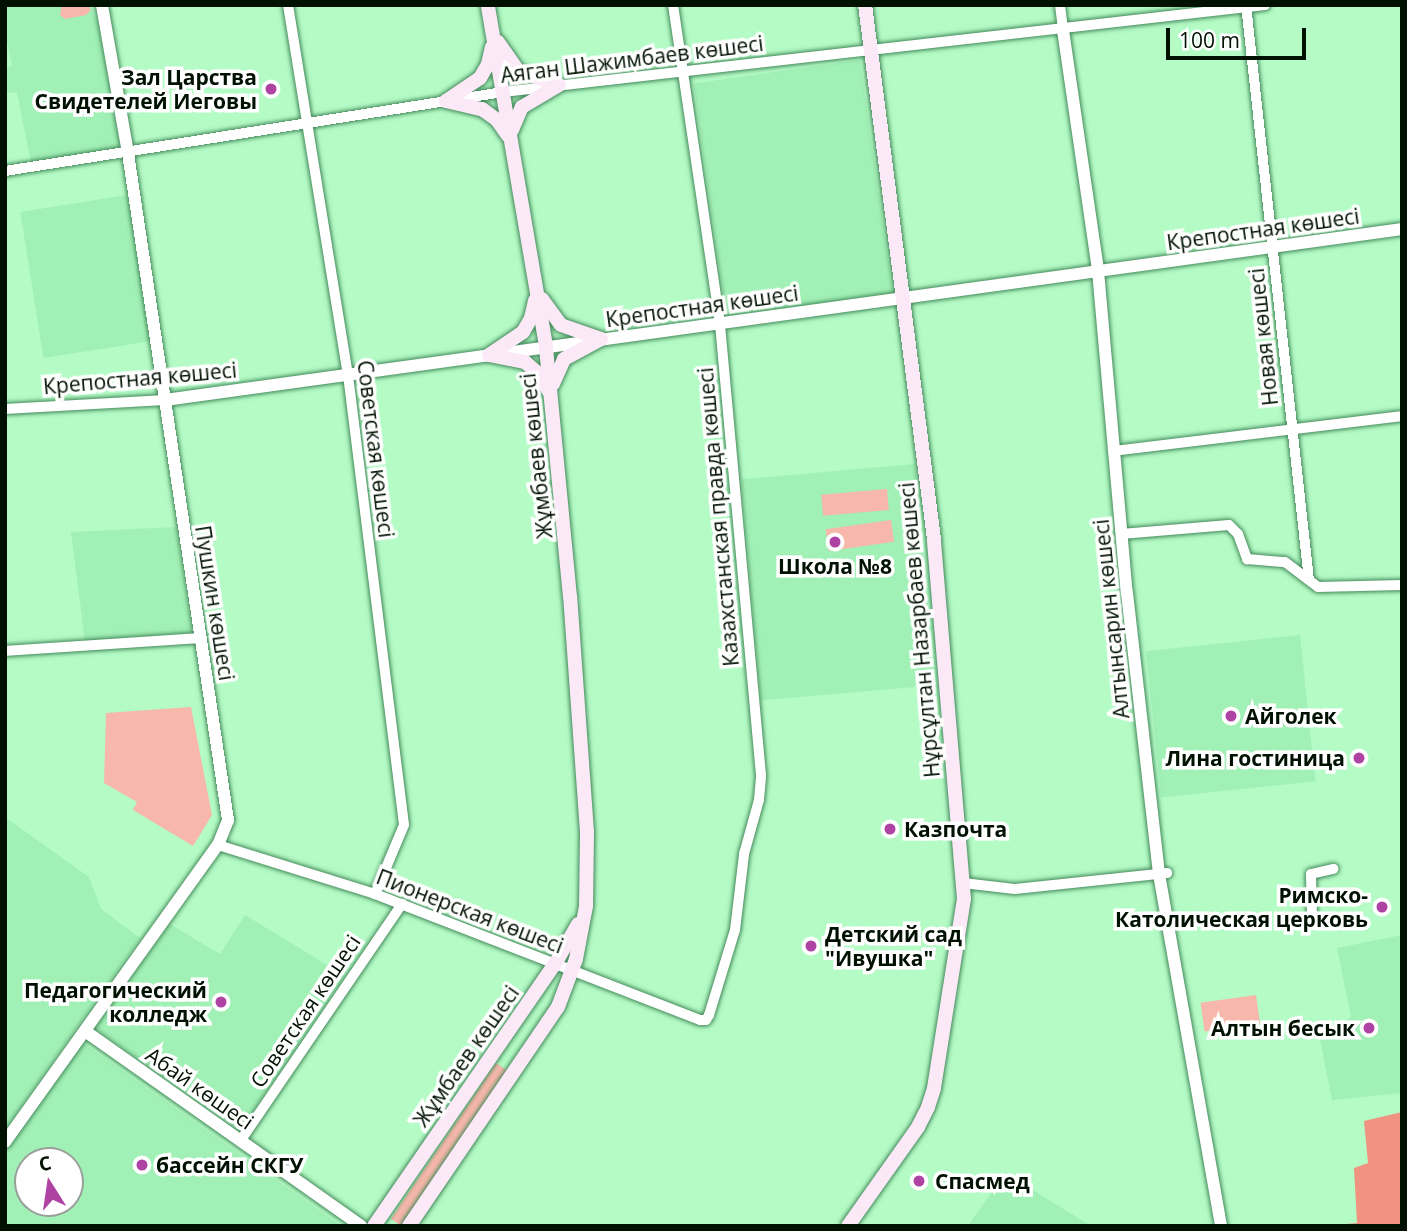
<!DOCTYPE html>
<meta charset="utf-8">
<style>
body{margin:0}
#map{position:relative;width:1407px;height:1231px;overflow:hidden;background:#b4fbc6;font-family:"Open Sans",sans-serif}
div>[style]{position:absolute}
.built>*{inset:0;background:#a1f0b6;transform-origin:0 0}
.green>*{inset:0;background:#f7b7aa;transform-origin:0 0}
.forest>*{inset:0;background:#f09481}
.roads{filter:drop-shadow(0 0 2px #458a5b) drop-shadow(0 0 2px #458a5b)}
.minor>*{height:10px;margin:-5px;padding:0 5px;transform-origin:5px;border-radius:5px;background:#fff}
.tertiary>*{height:12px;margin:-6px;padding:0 6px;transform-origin:6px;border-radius:6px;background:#fff}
.secondary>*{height:14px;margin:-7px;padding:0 7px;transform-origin:7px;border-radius:7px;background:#fbe9f8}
.dots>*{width:19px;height:19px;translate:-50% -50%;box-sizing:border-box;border:4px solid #fff;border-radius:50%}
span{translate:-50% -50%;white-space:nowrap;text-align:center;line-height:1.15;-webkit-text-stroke:7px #fff;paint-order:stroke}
.street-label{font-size:21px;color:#001102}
.poi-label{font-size:21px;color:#001102;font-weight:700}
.right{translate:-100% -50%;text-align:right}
.left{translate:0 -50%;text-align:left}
.frame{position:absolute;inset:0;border:7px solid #001102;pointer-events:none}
.north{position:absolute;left:14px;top:1147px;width:70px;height:70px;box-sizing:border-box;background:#fff;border:2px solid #99a09a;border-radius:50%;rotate:348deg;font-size:19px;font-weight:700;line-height:28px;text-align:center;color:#001102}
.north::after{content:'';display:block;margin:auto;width:24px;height:32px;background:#ae43a3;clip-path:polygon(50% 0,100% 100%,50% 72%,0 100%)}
.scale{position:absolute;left:1166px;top:28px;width:140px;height:32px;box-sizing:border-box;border:4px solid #001102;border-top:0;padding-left:9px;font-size:21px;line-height:24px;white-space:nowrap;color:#001102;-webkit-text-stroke:5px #fff;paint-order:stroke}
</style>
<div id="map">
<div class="built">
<div style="clip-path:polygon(5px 5px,90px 5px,99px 27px,120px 150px,31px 163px,17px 92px,8px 93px,5px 80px,5px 69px,12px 66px,5px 31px)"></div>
<div style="left:860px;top:60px;width:235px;height:168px;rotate:82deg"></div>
<div style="left:127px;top:195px;width:148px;height:108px;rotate:81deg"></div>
<div style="left:915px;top:464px;width:222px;height:174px;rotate:85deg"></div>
<div style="clip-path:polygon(176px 527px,192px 633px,85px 641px,71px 532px)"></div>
<div style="left:1300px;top:635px;width:147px;height:155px;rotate:84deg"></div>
<div style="clip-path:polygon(5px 817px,89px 877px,101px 909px,140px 938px,5px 1128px)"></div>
<div style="clip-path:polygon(245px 915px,345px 976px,240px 1130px,95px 1028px,170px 924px,220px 954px)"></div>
<div style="clip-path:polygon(1402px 935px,1402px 1093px,1332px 1100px,1320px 1039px,1351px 1017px,1337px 948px)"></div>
<div style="clip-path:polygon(evenodd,83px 1043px,341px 1226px,5px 1226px,5px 1152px,83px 1043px,28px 1161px,70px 1161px,70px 1203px,28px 1203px,28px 1161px)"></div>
<div style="clip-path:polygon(1005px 1173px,1088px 1224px,968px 1226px)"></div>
</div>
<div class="green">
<div style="clip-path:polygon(62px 5px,88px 5px,91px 10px,86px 15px,65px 19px,60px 15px)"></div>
<div style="left:887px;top:489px;width:21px;height:66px;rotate:85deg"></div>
<div style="left:891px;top:520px;width:22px;height:66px;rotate:82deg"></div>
<div style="clip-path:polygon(191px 707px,212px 815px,193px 846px,133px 810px,137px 802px,104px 783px,106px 713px)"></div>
<div style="left:1256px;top:995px;width:29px;height:56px;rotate:82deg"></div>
<div style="left:496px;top:1063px;width:14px;height:188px;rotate:34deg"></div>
</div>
<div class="forest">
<div style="clip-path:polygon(1402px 1112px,1402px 1226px,1324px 1226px,1357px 1223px,1354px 1168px,1368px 1163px,1364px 1121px)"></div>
</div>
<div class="roads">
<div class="minor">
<div style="left:288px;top:5px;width:375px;rotate:80.8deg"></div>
<div style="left:348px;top:375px;width:453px;rotate:82.9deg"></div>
<div style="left:404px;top:825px;width:75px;rotate:112.8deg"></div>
<div style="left:1060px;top:5px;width:25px;rotate:83deg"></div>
<div style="left:1246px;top:5px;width:578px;rotate:83.75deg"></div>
<div style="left:5px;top:171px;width:504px;rotate:-9.01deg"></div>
<div style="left:503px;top:92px;width:767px;rotate:-6.51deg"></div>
<div style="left:5px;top:409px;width:160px;rotate:-3.2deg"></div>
<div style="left:1113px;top:451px;width:291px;rotate:-6.9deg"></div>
<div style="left:1121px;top:534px;width:108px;rotate:-4.8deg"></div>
<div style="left:1229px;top:525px;width:13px;rotate:45deg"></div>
<div style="left:1238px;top:534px;width:27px;rotate:70deg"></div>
<div style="left:1247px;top:559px;width:38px;rotate:5deg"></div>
<div style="left:1285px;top:562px;width:41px;rotate:37.1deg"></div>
<div style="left:1318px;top:587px;width:84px;rotate:-1.4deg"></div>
<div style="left:5px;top:651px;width:195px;rotate:-3.8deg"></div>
<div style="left:218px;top:845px;width:164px;rotate:17.3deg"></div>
<div style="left:375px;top:894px;width:349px;rotate:21.2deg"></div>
<div style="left:700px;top:1020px;width:6px"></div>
<div style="left:706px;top:1020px;width:6px;rotate:-59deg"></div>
<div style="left:709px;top:1015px;width:89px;rotate:-73deg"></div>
<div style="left:735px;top:930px;width:77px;rotate:-83.2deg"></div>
<div style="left:744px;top:854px;width:56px;rotate:-74.5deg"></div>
<div style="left:759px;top:800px;width:25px;rotate:-85deg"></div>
<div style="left:761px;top:775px;width:454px;rotate:-95.2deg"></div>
<div style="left:720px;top:323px;width:321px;rotate:-98.4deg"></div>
<div style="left:963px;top:883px;width:52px;rotate:6.6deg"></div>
<div style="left:1015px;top:889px;width:153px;rotate:-6deg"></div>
<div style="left:1312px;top:916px;width:42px;rotate:-91.4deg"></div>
<div style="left:1311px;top:874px;width:23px;rotate:-13deg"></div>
<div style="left:241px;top:1140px;width:286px;rotate:-55.7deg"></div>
</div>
<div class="tertiary">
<div style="left:1063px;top:30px;width:244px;rotate:81.7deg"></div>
<div style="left:1098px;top:271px;width:323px;rotate:84.9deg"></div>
<div style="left:1127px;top:593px;width:283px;rotate:83.5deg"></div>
<div style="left:1159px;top:874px;width:357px;rotate:80deg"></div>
<div style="left:165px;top:400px;width:1249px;rotate:-7.87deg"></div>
<div style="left:85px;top:1031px;width:338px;rotate:35.2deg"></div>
<div style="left:5px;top:1142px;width:365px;rotate:-54.4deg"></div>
<div style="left:218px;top:845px;width:27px;rotate:-68deg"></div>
<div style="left:228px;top:820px;width:674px;rotate:-98.53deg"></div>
<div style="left:128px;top:153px;width:150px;rotate:-100deg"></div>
</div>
<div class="secondary">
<div style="left:498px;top:42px;width:35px;rotate:55deg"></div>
<div style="left:518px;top:71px;width:43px;rotate:18.9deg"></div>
<div style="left:446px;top:101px;width:41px;rotate:-34.1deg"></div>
<div style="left:480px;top:78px;width:16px;rotate:-60deg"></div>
<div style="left:488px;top:64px;width:17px;rotate:-77deg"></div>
<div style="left:446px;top:101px;width:37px;rotate:13deg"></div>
<div style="left:482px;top:109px;width:19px;rotate:36deg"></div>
<div style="left:497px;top:120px;width:19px;rotate:55deg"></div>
<div style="left:512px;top:130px;width:25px;rotate:-67deg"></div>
<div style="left:522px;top:107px;width:43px;rotate:-30.7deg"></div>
<div style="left:542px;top:299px;width:32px;rotate:54deg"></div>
<div style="left:561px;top:325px;width:42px;rotate:19.3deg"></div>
<div style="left:489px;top:355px;width:41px;rotate:-34.1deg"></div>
<div style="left:523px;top:332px;width:16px;rotate:-60deg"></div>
<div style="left:531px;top:318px;width:18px;rotate:-77deg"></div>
<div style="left:489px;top:355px;width:37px;rotate:11deg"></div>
<div style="left:525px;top:362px;width:18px;rotate:41deg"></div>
<div style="left:539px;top:374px;width:20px;rotate:60deg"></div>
<div style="left:553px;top:384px;width:27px;rotate:-66deg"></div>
<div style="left:564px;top:359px;width:42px;rotate:-28.4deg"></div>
<div style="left:374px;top:1226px;width:318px;rotate:-55.4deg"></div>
<div style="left:555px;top:964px;width:46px;rotate:-60.1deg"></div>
<div style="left:409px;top:1226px;width:265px;rotate:-55.8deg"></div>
<div style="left:558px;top:1007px;width:51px;rotate:-69.4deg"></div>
<div style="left:576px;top:959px;width:54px;rotate:-79.3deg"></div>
<div style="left:586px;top:906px;width:74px;rotate:-89.2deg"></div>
<div style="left:587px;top:832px;width:236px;rotate:-94.1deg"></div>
<div style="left:570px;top:597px;width:252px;rotate:-95.5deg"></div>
<div style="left:546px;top:346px;width:346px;rotate:-99.7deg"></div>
<div style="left:848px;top:1226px;width:121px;rotate:-54.7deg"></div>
<div style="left:918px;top:1127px;width:22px;rotate:-63deg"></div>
<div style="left:928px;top:1107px;width:20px;rotate:-72deg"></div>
<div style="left:934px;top:1088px;width:191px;rotate:-81deg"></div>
<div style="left:964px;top:899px;width:361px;rotate:-94.8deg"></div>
<div style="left:934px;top:539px;width:538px;rotate:-97.36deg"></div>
</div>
</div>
<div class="dots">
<div style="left:271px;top:89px;background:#ae43a3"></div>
<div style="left:835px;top:542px;background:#ae43a3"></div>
<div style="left:1231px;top:716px;background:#ae43a3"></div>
<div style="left:1359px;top:758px;background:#ae43a3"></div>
<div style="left:890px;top:829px;background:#ae43a3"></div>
<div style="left:1382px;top:907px;background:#ae43a3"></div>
<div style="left:811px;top:946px;background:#ae43a3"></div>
<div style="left:221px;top:1002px;background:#ae43a3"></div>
<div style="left:1369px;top:1028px;background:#ae43a3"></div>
<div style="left:142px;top:1165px;background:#ae43a3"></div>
<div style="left:919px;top:1181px;background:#ae43a3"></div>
</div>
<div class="street-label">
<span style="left:632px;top:59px;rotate:-7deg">Аяган Шажимбаев көшесі</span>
<span style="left:1263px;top:229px;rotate:-8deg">Крепостная көшесі</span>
<span style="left:702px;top:306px;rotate:-8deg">Крепостная көшесі</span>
<span style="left:1263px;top:337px;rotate:-96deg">Новая көшесі</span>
<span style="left:140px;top:378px;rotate:-5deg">Крепостная көшесі</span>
<span style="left:376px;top:449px;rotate:83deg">Советская көшесі</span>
<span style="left:536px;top:456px;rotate:-96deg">Жұмбаев көшесі</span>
<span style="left:718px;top:517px;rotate:-95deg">Казахстанская правда көшесі</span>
<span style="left:215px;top:603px;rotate:81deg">Пушкин көшесі</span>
<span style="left:1111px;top:619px;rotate:-96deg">Алтынсарин көшесі</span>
<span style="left:919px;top:630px;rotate:-95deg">Нұрсұлтан Назарбаев көшесі</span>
<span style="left:470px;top:911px;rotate:21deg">Пионерская көшесі</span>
<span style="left:305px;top:1011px;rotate:-56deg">Советская көшесі</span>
<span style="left:466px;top:1056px;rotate:-55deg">Жұмбаев көшесі</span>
<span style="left:200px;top:1088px;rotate:35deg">Абай көшесі</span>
</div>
<div class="poi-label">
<span class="right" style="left:257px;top:89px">Зал Царства<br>Свидетелей Иеговы</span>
<span style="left:835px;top:566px">Школа №8</span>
<span class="left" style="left:1245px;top:716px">Айголек</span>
<span class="right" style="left:1345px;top:758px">Лина гостиница</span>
<span class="left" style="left:904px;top:829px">Казпочта</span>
<span class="right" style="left:1368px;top:907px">Римско-<br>Католическая церковь</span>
<span class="left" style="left:825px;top:946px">Детский сад<br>"Ивушка"</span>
<span class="right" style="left:207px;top:1002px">Педагогический<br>колледж</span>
<span class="right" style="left:1355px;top:1028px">Алтын бесык</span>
<span class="left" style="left:156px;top:1165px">бассейн СКГУ</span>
<span class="left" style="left:935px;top:1181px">Спасмед</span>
</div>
<div class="frame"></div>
<div class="north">С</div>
<div class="scale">100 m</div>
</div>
